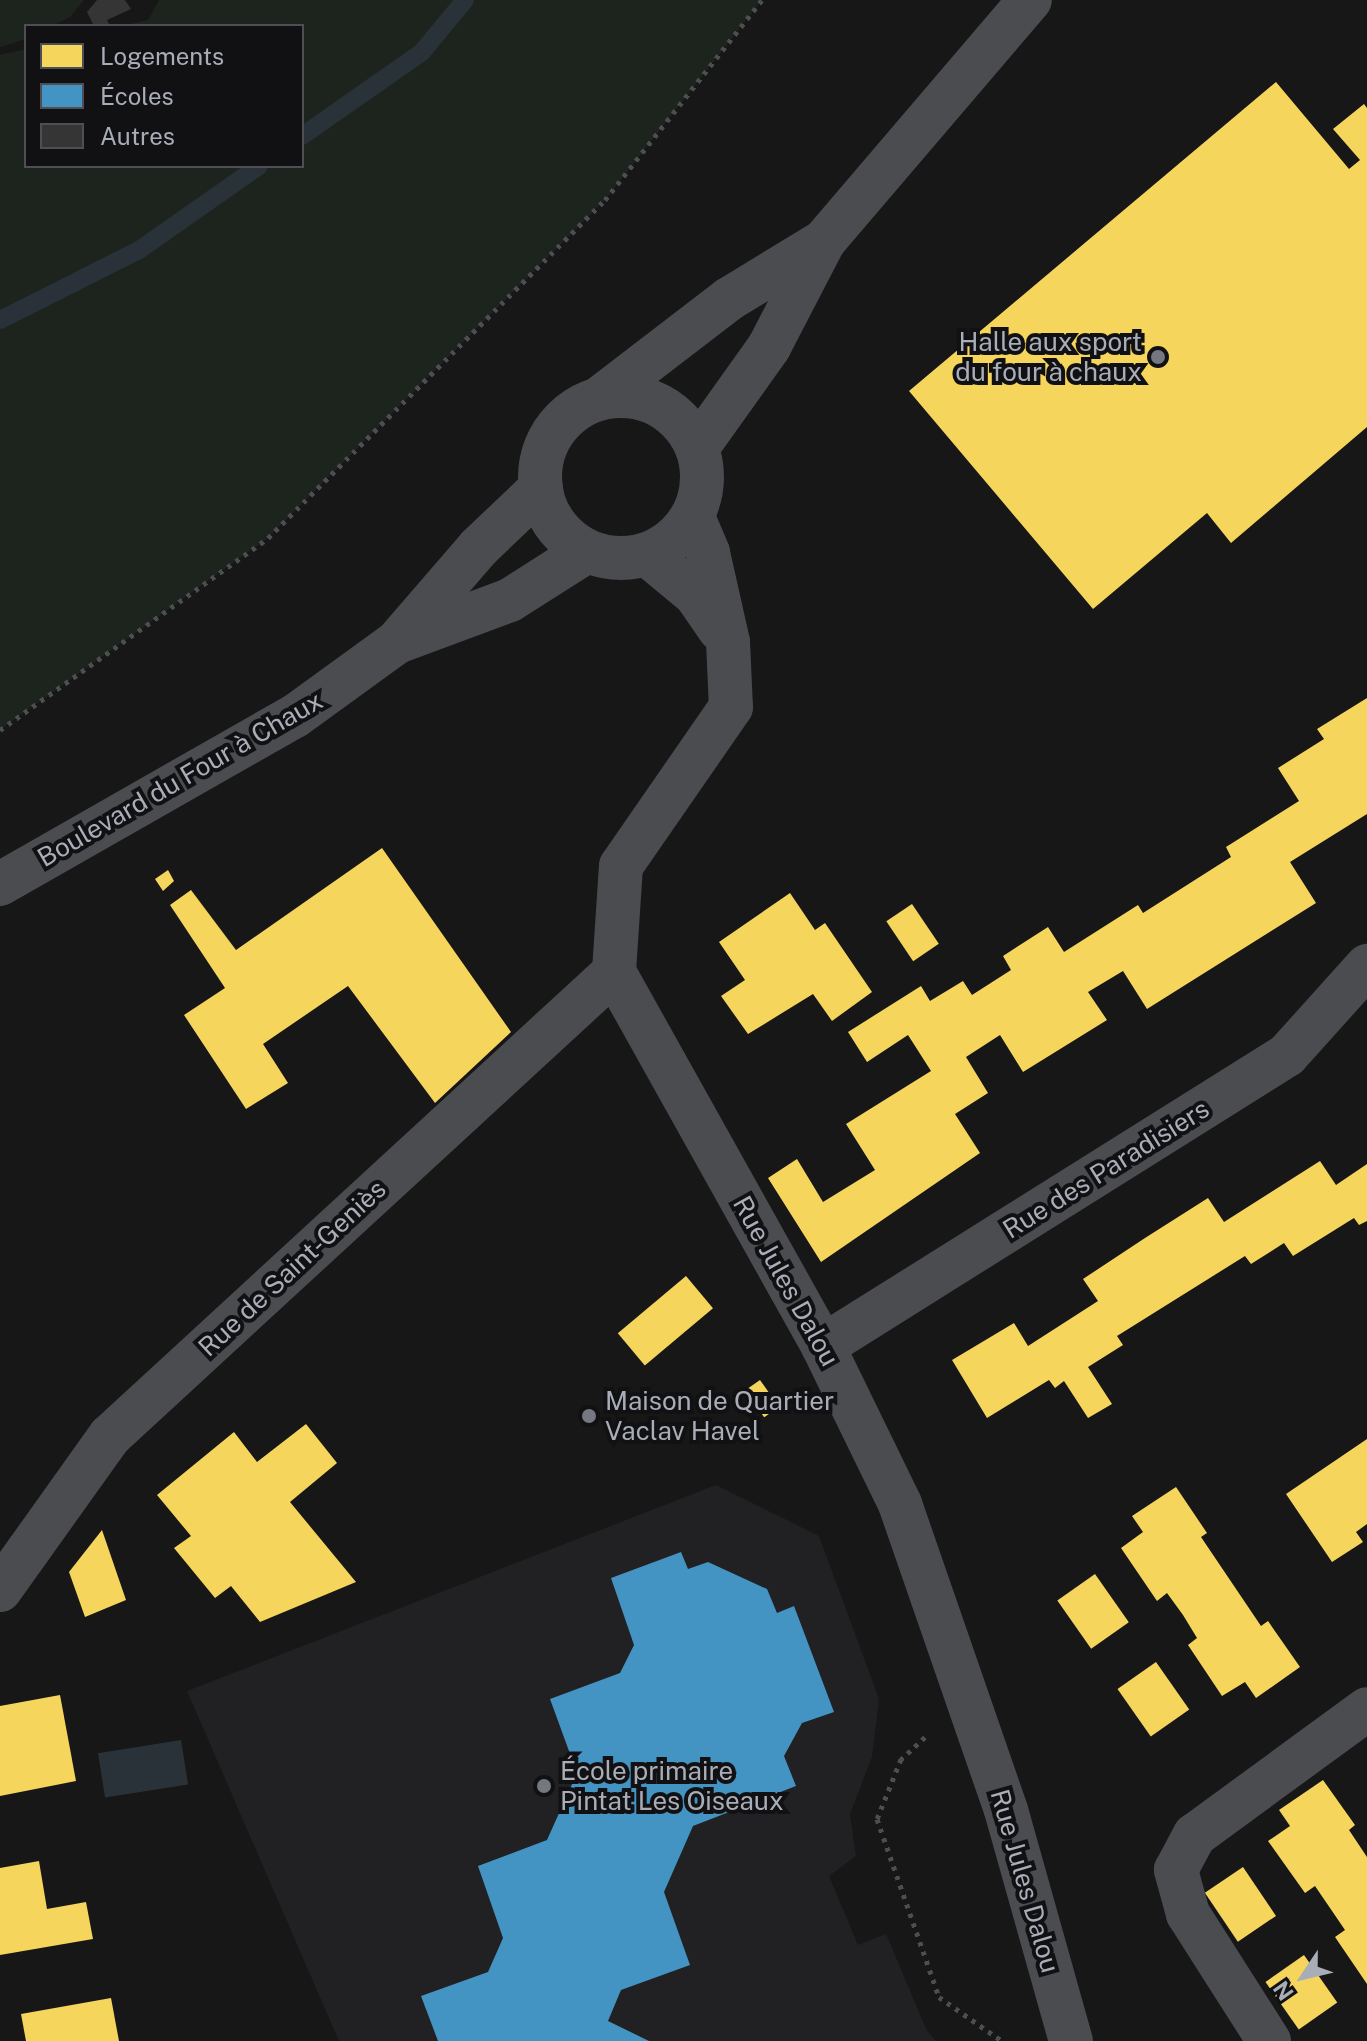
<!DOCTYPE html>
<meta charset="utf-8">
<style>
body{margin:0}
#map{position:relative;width:1367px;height:2041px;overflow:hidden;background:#171717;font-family:"Public Sans",sans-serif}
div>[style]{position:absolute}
.built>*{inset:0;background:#212123}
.green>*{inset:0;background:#1d241e}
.water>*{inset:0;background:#2a3239;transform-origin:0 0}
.homes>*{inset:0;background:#f6d55c;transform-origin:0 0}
.schools>*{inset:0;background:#4393c3}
.stream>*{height:18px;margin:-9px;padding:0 9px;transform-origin:9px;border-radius:9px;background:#2a3239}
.building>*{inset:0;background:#353536}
.path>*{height:5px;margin-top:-2.5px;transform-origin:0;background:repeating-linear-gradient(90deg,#4d4e52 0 4px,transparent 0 10px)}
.minor>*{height:44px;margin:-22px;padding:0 22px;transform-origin:22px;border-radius:22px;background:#4b4c50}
.tertiary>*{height:44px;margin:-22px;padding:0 22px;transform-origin:22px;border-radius:22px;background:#4b4c50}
.tertiary>.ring{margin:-22px;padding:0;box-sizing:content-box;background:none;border:44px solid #4b4c50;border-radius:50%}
.dots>*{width:22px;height:22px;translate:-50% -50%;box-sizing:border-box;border:4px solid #111113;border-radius:50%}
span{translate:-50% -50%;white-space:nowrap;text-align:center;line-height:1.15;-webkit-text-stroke:8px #111113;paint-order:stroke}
.poi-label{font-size:26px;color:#a8adb8}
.right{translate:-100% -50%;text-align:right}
.left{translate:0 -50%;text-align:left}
.street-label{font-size:26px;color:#a8adb8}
.legend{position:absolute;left:24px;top:24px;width:280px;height:144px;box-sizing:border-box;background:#111113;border:2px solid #4d4f55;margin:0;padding:10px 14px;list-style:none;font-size:24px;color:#a8adb8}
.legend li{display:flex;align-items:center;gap:16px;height:40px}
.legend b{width:40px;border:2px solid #4d4f55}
.north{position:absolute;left:1263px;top:1937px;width:80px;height:80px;-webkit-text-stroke:6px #111113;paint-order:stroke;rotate:235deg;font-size:22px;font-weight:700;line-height:32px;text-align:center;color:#a8adb8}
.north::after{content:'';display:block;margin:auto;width:28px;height:36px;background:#a8adb8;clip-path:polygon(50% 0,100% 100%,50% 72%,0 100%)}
</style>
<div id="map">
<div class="built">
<div style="clip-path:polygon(716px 1485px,819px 1536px,879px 1699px,872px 1757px,850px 1814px,856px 1856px,829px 1876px,858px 1945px,886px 1934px,927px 2031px,936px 2041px,339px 2041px,187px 1691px)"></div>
</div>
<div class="green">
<div style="clip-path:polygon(0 0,84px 0,70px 17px,52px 26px,26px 26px,26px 39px,0 47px)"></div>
<div style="clip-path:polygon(159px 0,762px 0,605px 200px,268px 538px,0 730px,0 55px,26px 49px,26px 166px,302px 166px,302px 26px,122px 26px,148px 20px)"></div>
</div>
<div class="water">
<div style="left:181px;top:1740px;width:45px;height:84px;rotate:81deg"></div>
</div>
<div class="homes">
<div style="clip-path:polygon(1276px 82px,1349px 169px,1360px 160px,1333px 129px,1364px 104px,1367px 108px,1367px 427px,1231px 543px,1207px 513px,1093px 609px,909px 391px)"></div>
<div style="clip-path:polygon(1367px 698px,1367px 814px,1290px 862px,1316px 903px,1147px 1009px,1123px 971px,1088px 992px,1107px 1020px,1023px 1072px,1000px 1035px,966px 1057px,988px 1093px,955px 1114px,980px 1153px,821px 1262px,768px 1178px,797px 1159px,823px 1202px,875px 1170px,846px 1124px,931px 1071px,908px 1035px,867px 1062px,848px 1032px,921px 986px,930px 1001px,963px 981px,972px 995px,1011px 970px,1003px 956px,1048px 927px,1064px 952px,1138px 905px,1143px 913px,1231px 857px,1226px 847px,1299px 801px,1278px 768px,1324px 739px,1317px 729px)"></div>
<div style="clip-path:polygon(382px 848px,511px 1032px,435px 1103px,348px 986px,263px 1044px,288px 1083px,246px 1109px,184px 1015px,225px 988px,170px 905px,191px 890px,236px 950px)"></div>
<div style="clip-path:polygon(168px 870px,174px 881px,163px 891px,155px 879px)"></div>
<div style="clip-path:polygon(790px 893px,815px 930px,825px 923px,872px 992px,832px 1021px,813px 994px,748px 1034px,721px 996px,745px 980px,719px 942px)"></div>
<div style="left:912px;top:904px;width:48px;height:31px;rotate:56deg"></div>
<div style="clip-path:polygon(1320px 1161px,1336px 1185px,1367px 1164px,1367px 1221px,1359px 1225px,1354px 1218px,1293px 1256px,1284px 1243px,1251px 1264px,1245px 1256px,1117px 1336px,1123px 1345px,1088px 1367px,1112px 1404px,1088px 1418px,1064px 1381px,1055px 1388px,1049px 1380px,987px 1418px,952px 1360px,1014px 1323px,1028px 1346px,1098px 1301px,1083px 1279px,1145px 1238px,1208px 1198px,1224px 1222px)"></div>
<div style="left:686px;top:1276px;width:42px;height:89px;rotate:50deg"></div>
<div style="left:760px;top:1380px;width:33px;height:18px;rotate:55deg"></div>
<div style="clip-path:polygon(306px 1424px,337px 1463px,290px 1502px,356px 1582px,260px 1622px,231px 1586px,215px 1598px,174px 1548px,191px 1536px,157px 1495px,234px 1432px,257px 1462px)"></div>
<div style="clip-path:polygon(1367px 1439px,1367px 1524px,1356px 1532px,1363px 1542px,1332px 1562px,1286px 1494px)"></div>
<div style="clip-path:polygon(1176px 1487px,1207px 1533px,1201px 1537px,1261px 1626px,1268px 1621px,1300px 1667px,1256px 1698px,1245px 1682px,1222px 1696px,1188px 1645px,1197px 1638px,1183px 1615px,1167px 1593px,1157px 1601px,1121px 1548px,1143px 1532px,1132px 1516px)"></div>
<div style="clip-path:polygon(102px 1530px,126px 1600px,85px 1617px,69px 1572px)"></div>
<div style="left:1095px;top:1574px;width:59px;height:46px;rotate:55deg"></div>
<div style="left:1156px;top:1662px;width:58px;height:47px;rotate:55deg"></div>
<div style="clip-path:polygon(60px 1695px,76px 1781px,0 1796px,0 1706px)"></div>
<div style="clip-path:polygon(1323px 1780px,1355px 1825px,1349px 1830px,1367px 1857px,1367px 1984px,1335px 1937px,1345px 1930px,1315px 1886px,1305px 1893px,1268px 1841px,1290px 1826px,1279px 1810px)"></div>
<div style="clip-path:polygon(39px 1861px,47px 1909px,86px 1902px,93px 1939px,0 1955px,0 1868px)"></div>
<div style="left:1243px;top:1867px;width:59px;height:46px;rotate:56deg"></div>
<div style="left:1304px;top:1955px;width:58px;height:47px;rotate:55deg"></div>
<div style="clip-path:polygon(111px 1998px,119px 2041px,26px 2041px,21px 2014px)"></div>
</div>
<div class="schools">
<div style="clip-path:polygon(681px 1552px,688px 1569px,708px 1562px,767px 1589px,777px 1613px,794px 1606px,834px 1712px,802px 1723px,784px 1756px,796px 1786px,693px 1826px,664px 1892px,690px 1965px,621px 1990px,608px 2021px,649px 2041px,438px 2041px,421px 1996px,488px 1972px,503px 1938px,478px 1866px,547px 1840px,577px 1773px,550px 1699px,620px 1673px,634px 1645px,611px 1578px)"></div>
</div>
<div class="stream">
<div style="left:302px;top:136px;width:146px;rotate:-35deg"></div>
<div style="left:422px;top:52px;width:67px;rotate:-50.4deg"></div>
<div style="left:0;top:320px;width:156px;rotate:-26.7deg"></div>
<div style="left:139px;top:250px;width:146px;rotate:-35deg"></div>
</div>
<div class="building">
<div style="clip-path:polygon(97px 0,125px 0,131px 9px,107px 20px,110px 26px,94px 26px,87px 12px)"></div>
</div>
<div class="path">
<div style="left:0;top:730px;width:330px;rotate:-35.6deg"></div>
<div style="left:268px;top:538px;width:477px;rotate:-45.1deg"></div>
<div style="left:605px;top:200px;width:254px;rotate:-51.9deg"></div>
<div style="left:925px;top:1737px;width:33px;rotate:137deg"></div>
<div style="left:901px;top:1759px;width:65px;rotate:111.8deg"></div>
<div style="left:877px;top:1819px;width:188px;rotate:70.8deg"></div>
<div style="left:939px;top:1997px;width:77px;rotate:34.9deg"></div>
</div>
<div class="minor">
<div style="left:693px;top:517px;width:39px;rotate:67deg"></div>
<div style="left:708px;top:553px;width:91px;rotate:77.3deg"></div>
<div style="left:728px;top:642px;width:65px;rotate:87.4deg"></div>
<div style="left:731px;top:707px;width:193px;rotate:124.7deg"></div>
<div style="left:621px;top:866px;width:106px;rotate:93.8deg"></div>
<div style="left:614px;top:972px;width:428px;rotate:60.8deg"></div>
<div style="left:823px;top:1346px;width:176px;rotate:64deg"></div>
<div style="left:900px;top:1504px;width:324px;rotate:70.9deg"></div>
<div style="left:1006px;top:1810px;width:240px;rotate:74.3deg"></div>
<div style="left:648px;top:555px;width:62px;rotate:39.8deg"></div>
<div style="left:696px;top:595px;width:42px;rotate:55.6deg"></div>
<div style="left:823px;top:1346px;width:548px;rotate:-32.09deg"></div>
<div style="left:1287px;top:1055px;width:120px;rotate:-48deg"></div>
<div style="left:0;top:1590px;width:189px;rotate:-54.5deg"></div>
<div style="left:110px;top:1436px;width:685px;rotate:-42.63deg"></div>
<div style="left:1269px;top:2041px;width:151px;rotate:-122.5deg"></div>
<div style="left:1188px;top:1914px;width:46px;rotate:-105.3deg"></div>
<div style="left:1176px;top:1870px;width:40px;rotate:-62deg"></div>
<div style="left:1195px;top:1835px;width:213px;rotate:-36.2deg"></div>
</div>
<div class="tertiary">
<div class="ring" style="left:540px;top:396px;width:118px;height:118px"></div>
<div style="left:600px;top:398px;width:163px;rotate:-37.5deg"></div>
<div style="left:729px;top:299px;width:111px;rotate:-31.4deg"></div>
<div style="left:697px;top:448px;width:124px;rotate:-54.5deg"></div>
<div style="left:769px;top:347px;width:119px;rotate:-62.6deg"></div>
<div style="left:824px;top:241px;width:317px;rotate:-49.5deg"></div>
<div style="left:400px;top:641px;width:117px;rotate:-20.4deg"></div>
<div style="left:510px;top:600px;width:91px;rotate:-32.5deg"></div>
<div style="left:0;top:884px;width:339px;rotate:-29.7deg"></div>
<div style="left:295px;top:716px;width:126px;rotate:-36deg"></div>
<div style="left:397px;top:642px;width:124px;rotate:-49.2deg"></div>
<div style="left:478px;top:548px;width:87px;rotate:-43.6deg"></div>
</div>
<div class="dots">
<div style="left:1158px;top:357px;background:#757880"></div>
<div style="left:589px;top:1416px;background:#757880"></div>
<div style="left:544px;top:1786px;background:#757880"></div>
</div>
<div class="poi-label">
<span class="right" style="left:1142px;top:357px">Halle aux sport<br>du four à chaux</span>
<span class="left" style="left:605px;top:1416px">Maison de Quartier<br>Vaclav Havel</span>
<span class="left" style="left:560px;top:1786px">École primaire<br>Pintat Les Oiseaux</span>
</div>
<div class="street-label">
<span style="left:180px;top:779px;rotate:-30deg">Boulevard du Four à Chaux</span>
<span style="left:1106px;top:1169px;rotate:-32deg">Rue des Paradisiers</span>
<span style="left:292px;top:1268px;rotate:-43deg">Rue de Saint-Geniès</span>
<span style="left:786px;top:1281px;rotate:61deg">Rue Jules Dalou</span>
<span style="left:1025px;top:1881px;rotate:74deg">Rue Jules Dalou</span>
</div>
<ul class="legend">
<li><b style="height:22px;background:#f6d55c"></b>Logements</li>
<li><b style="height:22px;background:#4393c3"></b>Écoles</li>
<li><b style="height:22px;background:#353536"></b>Autres</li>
</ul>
<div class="north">N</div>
</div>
